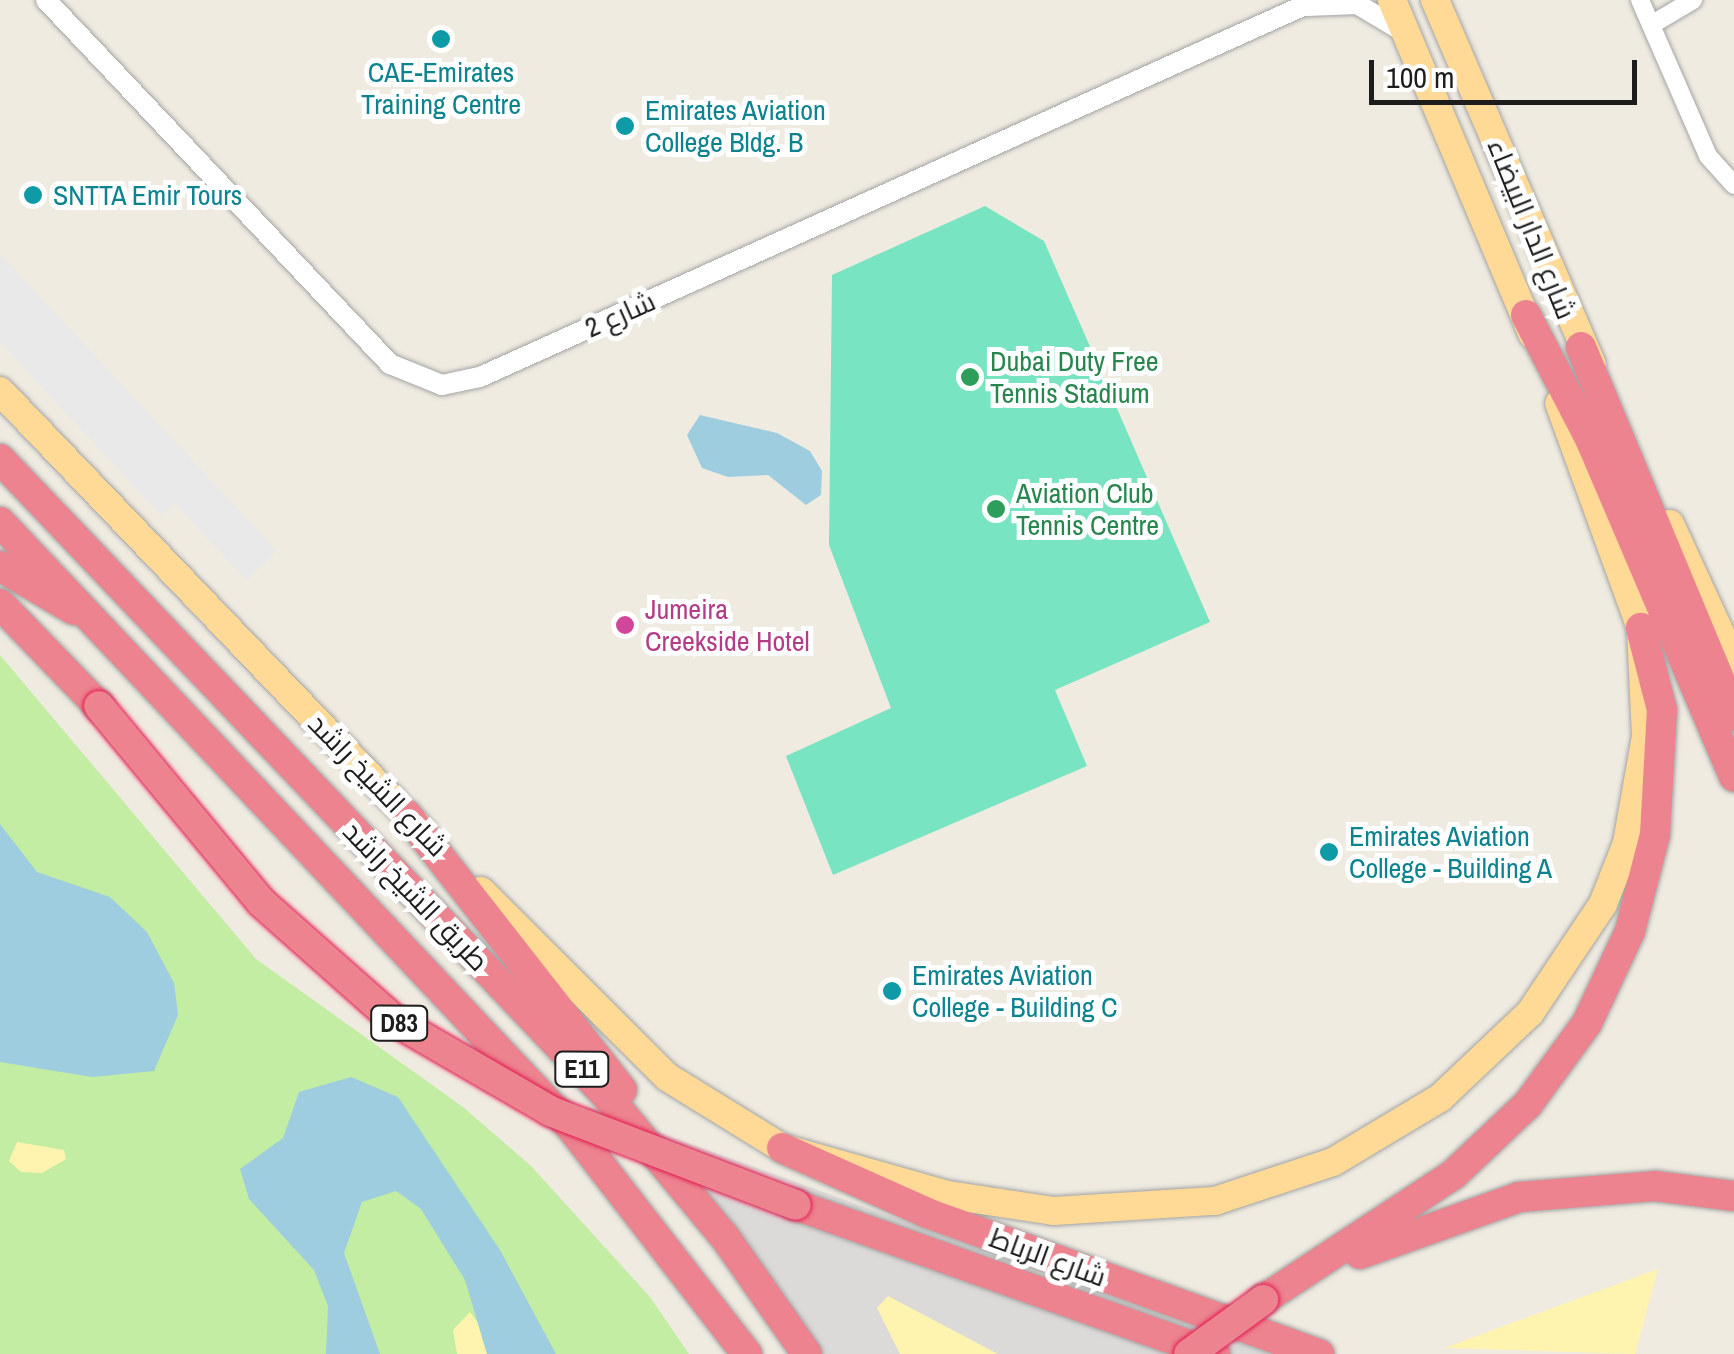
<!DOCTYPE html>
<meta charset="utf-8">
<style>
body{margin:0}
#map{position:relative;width:1734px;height:1354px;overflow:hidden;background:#efebe1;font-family:"Archivo Narrow",Cairo,sans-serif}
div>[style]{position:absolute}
.residential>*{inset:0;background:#dbdad9}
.grass>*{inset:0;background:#c2eda3}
.sand>*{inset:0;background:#fff4af}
.pitch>*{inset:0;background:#79e4c2}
.parking>*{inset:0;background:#e9e9e9}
.water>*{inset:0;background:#9ecde0}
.roads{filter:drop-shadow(0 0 2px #a4a4a4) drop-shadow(0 0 2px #a4a4a4)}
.minor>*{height:18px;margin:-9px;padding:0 9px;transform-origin:9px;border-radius:9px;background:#fff}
.tertiary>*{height:20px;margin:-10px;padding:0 10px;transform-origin:10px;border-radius:10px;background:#fff}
.primary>*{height:28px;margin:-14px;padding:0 14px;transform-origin:14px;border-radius:14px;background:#ffd996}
.motorway>*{height:30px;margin:-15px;padding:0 15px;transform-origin:15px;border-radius:15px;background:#ec838f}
.bridges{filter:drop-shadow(0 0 2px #e31850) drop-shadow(0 0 2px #e31850)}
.motorway-bridge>*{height:30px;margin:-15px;padding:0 15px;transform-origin:15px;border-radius:15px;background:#ec838f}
.dots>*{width:28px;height:28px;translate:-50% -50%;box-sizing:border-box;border:5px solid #fff;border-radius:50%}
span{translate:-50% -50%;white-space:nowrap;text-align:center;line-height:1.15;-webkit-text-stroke:10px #fff;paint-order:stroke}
.shield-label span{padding:2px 8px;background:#fff;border:2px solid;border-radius:8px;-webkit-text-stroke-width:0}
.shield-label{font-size:25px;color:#1d1d1d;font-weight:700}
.culture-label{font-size:28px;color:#0d838f}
.left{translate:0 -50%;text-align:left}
.street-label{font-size:28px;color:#1d1d1d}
.leisure-label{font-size:28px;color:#27864d}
.hotel-label{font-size:28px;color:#b23c85}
.scale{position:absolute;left:1369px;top:60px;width:268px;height:45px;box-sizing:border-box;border:5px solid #1d1d1d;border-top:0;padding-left:12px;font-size:30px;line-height:35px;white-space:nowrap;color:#1d1d1d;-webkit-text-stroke:8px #fff;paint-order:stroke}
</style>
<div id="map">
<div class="residential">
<div style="clip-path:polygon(586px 1106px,1271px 1354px,802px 1354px,638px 1155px)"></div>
</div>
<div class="grass">
<div style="clip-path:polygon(0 655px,256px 959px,463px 1107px,531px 1166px,650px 1297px,689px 1354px,0 1354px)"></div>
</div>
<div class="sand">
<div style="clip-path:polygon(17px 1142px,64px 1150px,66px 1159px,42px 1173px,21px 1172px,9px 1161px)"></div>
<div style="clip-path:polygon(1658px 1269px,1635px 1354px,1444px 1348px)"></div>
<div style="clip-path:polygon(888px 1296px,998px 1354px,900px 1354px,877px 1308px)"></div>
<div style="clip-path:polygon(470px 1312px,478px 1323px,487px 1354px,457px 1354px,453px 1330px)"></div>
</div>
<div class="pitch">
<div style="clip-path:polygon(985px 206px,1044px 241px,1210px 622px,1055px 690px,1087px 766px,833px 875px,786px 756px,891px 708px,829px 545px,832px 275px)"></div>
</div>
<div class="parking">
<div style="clip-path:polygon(0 254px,277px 551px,246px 580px,175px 503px,161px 515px,0 342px)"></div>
</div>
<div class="water">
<div style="clip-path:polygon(700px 415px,777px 433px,810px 451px,822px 471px,821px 495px,806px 505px,768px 475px,728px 477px,702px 468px,687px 435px)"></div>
<div style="clip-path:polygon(0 824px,37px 872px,110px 897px,147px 932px,174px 983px,178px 1015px,154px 1071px,92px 1077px,0 1062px)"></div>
<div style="clip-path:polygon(351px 1077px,398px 1097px,500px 1250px,556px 1354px,487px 1354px,465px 1280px,421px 1209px,396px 1191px,362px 1202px,344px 1253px,380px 1354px,326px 1354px,328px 1306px,314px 1270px,249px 1199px,240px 1169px,283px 1138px,299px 1092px)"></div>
</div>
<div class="roads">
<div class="minor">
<div style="left:1640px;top:0;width:170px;rotate:66.4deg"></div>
<div style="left:1708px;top:156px;width:39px;rotate:48deg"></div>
<div style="left:1651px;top:25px;width:49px;rotate:-30.8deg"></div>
</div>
<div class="tertiary">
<div style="left:46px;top:0;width:501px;rotate:46.62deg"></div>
<div style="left:390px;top:364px;width:56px;rotate:22deg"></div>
<div style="left:442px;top:385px;width:39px;rotate:-12deg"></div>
<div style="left:480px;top:377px;width:917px;rotate:-24.27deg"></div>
<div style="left:1307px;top:6px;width:50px;rotate:-2.3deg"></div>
<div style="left:1357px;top:4px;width:55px;rotate:30.8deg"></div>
</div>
<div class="primary">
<div style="left:1392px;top:0;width:363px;rotate:67.2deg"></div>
<div style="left:1435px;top:0;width:396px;rotate:66.7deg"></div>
<div style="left:0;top:391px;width:611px;rotate:46.19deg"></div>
<div style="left:1670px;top:524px;width:153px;rotate:65.3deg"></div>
<div style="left:481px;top:891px;width:263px;rotate:45deg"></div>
<div style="left:667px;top:1077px;width:135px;rotate:31.7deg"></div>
<div style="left:782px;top:1148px;width:173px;rotate:15.8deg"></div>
<div style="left:948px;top:1195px;width:107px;rotate:8.6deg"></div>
<div style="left:1054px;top:1211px;width:161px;rotate:-3.6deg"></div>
<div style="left:1215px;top:1201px;width:124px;rotate:-18.3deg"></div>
<div style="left:1333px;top:1162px;width:125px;rotate:-30.9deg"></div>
<div style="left:1440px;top:1098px;width:124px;rotate:-43.4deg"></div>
<div style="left:1530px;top:1013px;width:131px;rotate:-56.2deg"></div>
<div style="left:1603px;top:904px;width:66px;rotate:-68.5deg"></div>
<div style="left:1627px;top:843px;width:109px;rotate:-79.9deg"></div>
<div style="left:1646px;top:736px;width:108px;rotate:-92.7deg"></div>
<div style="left:1641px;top:628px;width:239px;rotate:-110deg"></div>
</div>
<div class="motorway">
<div style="left:1526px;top:315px;width:142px;rotate:62.7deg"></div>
<div style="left:1591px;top:441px;width:365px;rotate:66.9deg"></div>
<div style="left:1581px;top:347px;width:399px;rotate:67.4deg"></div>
<div style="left:0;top:459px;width:881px;rotate:46.38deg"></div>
<div style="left:608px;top:1097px;width:181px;rotate:50.2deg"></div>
<div style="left:724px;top:1236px;width:144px;rotate:54.9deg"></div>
<div style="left:0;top:522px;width:830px;rotate:46.66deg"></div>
<div style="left:570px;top:1126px;width:289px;rotate:52.2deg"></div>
<div style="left:0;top:566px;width:86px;rotate:30.7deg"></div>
<div style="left:0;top:604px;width:142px;rotate:45.9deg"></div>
<div style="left:407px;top:815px;width:349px;rotate:52deg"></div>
<div style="left:782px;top:1148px;width:159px;rotate:24.1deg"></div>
<div style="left:927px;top:1213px;width:417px;rotate:19.8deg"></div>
<div style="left:796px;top:1205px;width:445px;rotate:19.6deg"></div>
<div style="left:1360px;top:1254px;width:169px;rotate:-19.7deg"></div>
<div style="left:1519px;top:1197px;width:136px;rotate:-4.6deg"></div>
<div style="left:1655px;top:1186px;width:80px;rotate:7.2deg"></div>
<div style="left:1263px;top:1300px;width:229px;rotate:-33.4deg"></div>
<div style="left:1454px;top:1174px;width:102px;rotate:-43.4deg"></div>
<div style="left:1528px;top:1104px;width:100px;rotate:-53.9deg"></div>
<div style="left:1587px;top:1023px;width:102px;rotate:-64.9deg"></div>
<div style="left:1630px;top:931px;width:100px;rotate:-75.5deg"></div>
<div style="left:1655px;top:834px;width:124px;rotate:-86.8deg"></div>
<div style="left:1662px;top:710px;width:85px;rotate:-104.4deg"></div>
</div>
</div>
<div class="bridges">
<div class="motorway-bridge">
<div style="left:99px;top:706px;width:254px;rotate:50.4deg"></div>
<div style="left:261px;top:902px;width:179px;rotate:41.6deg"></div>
<div style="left:395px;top:1021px;width:179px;rotate:30.1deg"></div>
<div style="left:550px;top:1111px;width:263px;rotate:20.9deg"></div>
<div style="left:1189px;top:1354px;width:92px;rotate:-36.1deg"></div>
</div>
</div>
<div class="dots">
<div style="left:441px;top:39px;background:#0f9aa8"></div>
<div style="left:625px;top:126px;background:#0f9aa8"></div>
<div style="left:33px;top:195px;background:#0f9aa8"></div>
<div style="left:970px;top:377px;background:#2e9e5b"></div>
<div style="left:996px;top:509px;background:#2e9e5b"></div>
<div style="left:625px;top:625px;background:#d1479c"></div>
<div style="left:1329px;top:852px;background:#0f9aa8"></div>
<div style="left:892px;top:991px;background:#0f9aa8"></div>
</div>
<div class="shield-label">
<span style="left:399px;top:1023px">D83</span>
<span style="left:582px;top:1069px">E11</span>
</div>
<div class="culture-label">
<span style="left:441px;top:88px">CAE-Emirates<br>Training Centre</span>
<span class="left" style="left:645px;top:126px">Emirates Aviation<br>College Bldg. B</span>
<span class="left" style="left:53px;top:195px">SNTTA Emir Tours</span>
<span class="left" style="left:1349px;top:852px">Emirates Aviation<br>College - Building A</span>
<span class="left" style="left:912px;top:991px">Emirates Aviation<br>College - Building C</span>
</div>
<div class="street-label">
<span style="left:1532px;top:229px;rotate:68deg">شارع الدار البيضاء</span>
<span style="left:620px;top:314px;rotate:-24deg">شارع 2</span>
<span style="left:378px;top:785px;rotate:46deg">شارع الشيخ راشد</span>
<span style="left:416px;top:896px;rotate:46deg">طريق الشيخ راشد</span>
<span style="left:1048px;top:1257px;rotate:20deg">شارع الرباط</span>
</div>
<div class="leisure-label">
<span class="left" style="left:990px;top:377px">Dubai Duty Free<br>Tennis Stadium</span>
<span class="left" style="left:1016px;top:509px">Aviation Club<br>Tennis Centre</span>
</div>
<div class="hotel-label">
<span class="left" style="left:645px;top:625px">Jumeira<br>Creekside Hotel</span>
</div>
<div class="scale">100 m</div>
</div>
